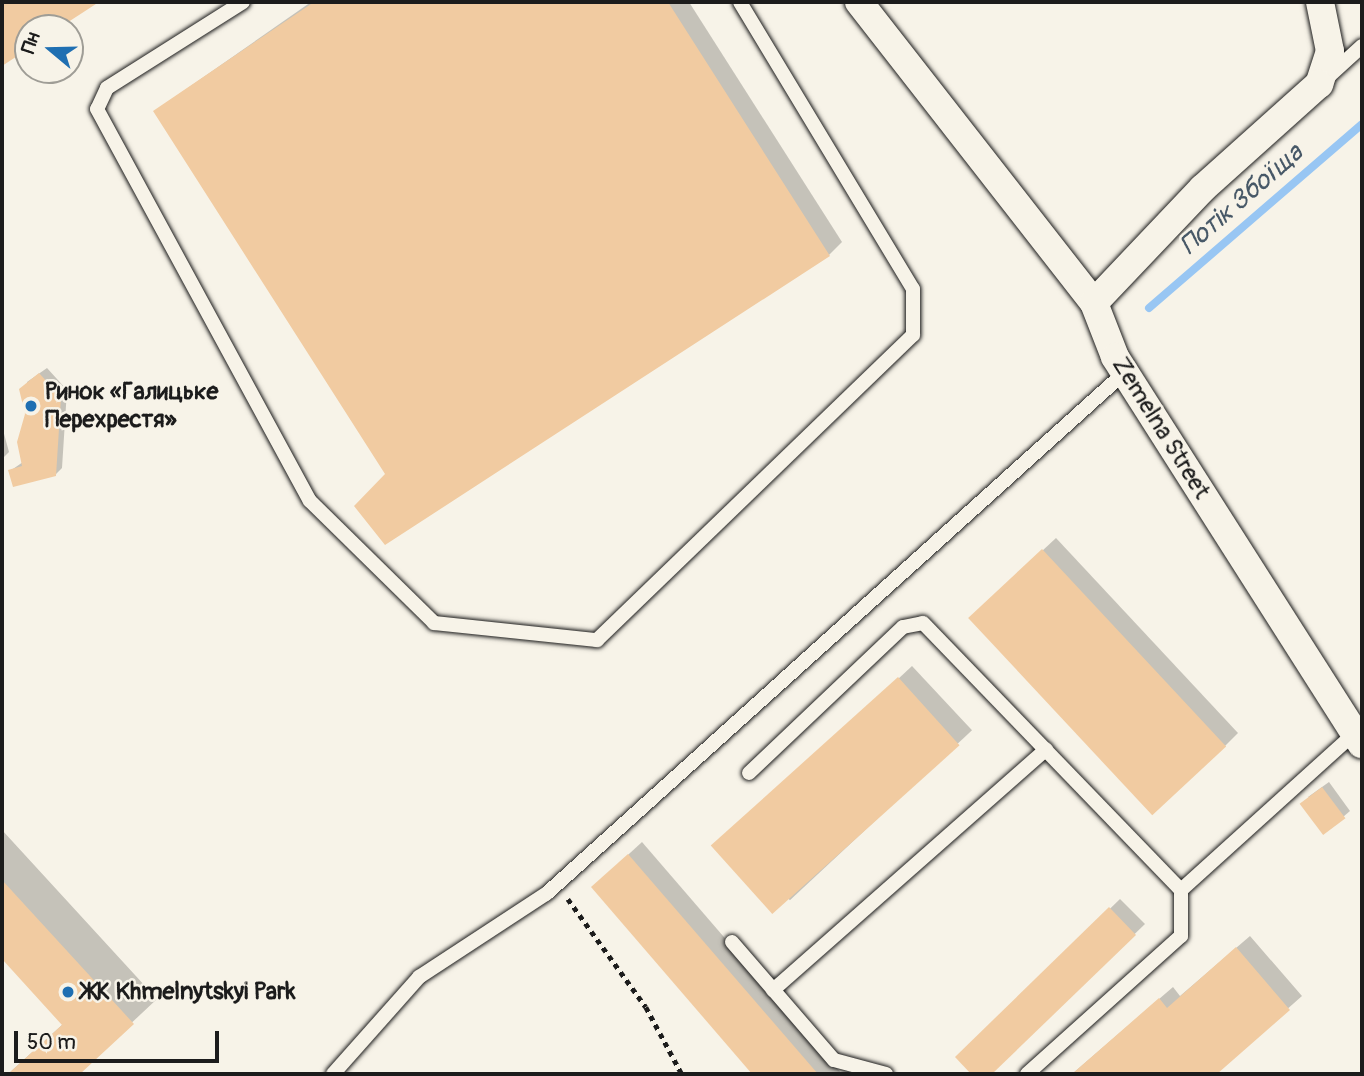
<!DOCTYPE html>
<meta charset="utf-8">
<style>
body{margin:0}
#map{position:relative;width:1364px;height:1076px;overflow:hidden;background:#f7f3e8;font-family:Pangolin,sans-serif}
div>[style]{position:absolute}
.shadow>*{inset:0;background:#0003;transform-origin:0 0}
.stream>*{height:8px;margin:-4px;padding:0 4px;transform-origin:4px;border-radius:4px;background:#98c6f3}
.building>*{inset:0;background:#f1cba1;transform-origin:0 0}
.path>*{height:4.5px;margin-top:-2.25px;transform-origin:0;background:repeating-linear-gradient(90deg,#1c1c1c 0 5px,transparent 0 10px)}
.roads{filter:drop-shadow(0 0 2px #1c1c1c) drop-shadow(0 0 2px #1c1c1c)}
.service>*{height:14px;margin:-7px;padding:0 7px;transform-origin:7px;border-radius:7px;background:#f7f3e8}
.minor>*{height:28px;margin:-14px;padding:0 14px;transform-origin:14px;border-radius:14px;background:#f7f3e8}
.dots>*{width:19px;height:19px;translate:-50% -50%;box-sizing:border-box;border:4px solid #f7f3e8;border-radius:50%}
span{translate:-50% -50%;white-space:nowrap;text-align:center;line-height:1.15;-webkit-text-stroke:5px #f7f3e8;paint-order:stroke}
.poi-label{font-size:24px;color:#1c1c1c;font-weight:700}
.left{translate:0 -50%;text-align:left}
.street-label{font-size:24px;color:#1c1c1c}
.water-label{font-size:26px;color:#475867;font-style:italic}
.frame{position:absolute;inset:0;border:4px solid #1c1c1c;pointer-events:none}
.north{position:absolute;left:14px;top:14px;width:70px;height:70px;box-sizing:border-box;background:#f7f3e8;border:2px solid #9f9d96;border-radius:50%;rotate:289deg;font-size:19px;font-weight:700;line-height:28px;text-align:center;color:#1c1c1c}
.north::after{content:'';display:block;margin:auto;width:24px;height:32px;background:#1f6fb2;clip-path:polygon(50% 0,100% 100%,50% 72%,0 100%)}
.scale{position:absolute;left:14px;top:1031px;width:205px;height:32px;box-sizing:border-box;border:4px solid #1c1c1c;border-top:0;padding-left:9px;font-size:21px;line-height:24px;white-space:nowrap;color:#1c1c1c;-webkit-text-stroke:5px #f7f3e8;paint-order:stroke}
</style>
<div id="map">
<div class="shadow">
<div style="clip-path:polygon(2px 2px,96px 2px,56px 28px,28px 28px,28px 47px,2px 64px)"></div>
<div style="clip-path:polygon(311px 2px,689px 2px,842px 242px,829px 255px,387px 475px,155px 111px)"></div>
<div style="clip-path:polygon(47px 368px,67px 390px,62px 468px,55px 475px,10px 471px,23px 462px,27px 382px)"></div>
<div style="clip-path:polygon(3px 430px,9px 452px,2px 459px,2px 431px)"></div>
<div style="clip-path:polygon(1056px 538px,1238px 733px,1225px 746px,984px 605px)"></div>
<div style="left:912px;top:666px;width:88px;height:249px;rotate:47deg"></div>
<div style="clip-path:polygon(1329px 782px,1350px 811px,1343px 817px,1308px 797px)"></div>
<div style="clip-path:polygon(2px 830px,157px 999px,77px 1074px,8px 1074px,63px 1024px,2px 956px)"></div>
<div style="clip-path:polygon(642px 842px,842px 1074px,754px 1074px,593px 887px)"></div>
<div style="clip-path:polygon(1120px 899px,1145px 924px,990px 1074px,974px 1074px,957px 1057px)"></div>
<div style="clip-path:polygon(1250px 936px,1302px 996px,1214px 1074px,1072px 1074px,1173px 987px,1180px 996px)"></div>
</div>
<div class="stream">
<div style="left:1149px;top:308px;width:281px;rotate:-40.8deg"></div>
</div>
<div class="building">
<div style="clip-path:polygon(2px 2px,99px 2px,59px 28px,28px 28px,28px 49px,2px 66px)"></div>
<div style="clip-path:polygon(314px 2px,668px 2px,830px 256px,385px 545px,354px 506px,385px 474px,153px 111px)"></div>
<div style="clip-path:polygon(39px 373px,61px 397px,56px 476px,13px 487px,8px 470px,22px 466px,17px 442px,25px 414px,19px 389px)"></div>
<div style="left:1042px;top:549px;width:270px;height:101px;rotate:47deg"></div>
<div style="left:898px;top:677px;width:92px;height:252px;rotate:48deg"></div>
<div style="left:1322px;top:787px;width:39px;height:28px;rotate:53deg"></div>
<div style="clip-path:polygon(628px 854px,818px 1074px,752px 1074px,591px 887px)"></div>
<div style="clip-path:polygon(2px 880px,134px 1024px,80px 1074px,8px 1074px,62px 1025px,2px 959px)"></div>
<div style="clip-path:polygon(1109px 907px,1136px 935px,992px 1074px,971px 1074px,955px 1057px)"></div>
<div style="clip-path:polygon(1236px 947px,1290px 1010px,1217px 1074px,1072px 1074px,1159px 998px,1167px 1008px)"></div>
</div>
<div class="path">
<div style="left:568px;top:899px;width:133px;rotate:54.2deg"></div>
<div style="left:646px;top:1007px;width:76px;rotate:61.8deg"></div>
</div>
<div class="roads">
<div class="service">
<div style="left:243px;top:2px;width:161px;rotate:147.7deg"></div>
<div style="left:107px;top:88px;width:23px;rotate:115deg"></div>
<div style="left:97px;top:109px;width:446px;rotate:61.5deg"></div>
<div style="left:310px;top:501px;width:174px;rotate:44.5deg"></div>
<div style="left:434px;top:623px;width:164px;rotate:6deg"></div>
<div style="left:597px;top:640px;width:439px;rotate:-44deg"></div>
<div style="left:913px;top:335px;width:46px;rotate:-90deg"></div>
<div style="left:913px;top:289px;width:335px;rotate:-121.1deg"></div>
<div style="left:1328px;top:77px;width:46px;rotate:-42.4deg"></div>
<div style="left:749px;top:773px;width:212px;rotate:-43.5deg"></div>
<div style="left:903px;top:627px;width:20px;rotate:-11deg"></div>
<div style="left:923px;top:623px;width:371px;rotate:46deg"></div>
<div style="left:1181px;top:890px;width:234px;rotate:-42.1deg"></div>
<div style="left:732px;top:942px;width:156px;rotate:49.2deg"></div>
<div style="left:834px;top:1060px;width:54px;rotate:15.1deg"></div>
<div style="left:773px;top:990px;width:364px;rotate:-41.4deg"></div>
<div style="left:333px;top:1074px;width:130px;rotate:-48.4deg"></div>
<div style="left:419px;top:977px;width:152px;rotate:-33.2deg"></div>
<div style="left:546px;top:894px;width:778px;rotate:-42.03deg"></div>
<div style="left:1027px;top:1074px;width:207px;rotate:-41.9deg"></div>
<div style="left:1181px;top:936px;width:46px;rotate:-90deg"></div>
</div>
<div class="minor">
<div style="left:859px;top:2px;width:382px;rotate:52deg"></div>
<div style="left:1320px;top:2px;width:50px;rotate:78.5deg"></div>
<div style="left:1330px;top:51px;width:35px;rotate:108deg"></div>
<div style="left:1319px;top:84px;width:156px;rotate:138.1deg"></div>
<div style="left:1203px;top:188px;width:158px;rotate:133.5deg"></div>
<div style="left:1094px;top:303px;width:58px;rotate:68.7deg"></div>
<div style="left:1115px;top:357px;width:459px;rotate:57.5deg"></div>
</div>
</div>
<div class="dots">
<div style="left:31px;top:406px;background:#1f6fb2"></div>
<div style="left:68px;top:992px;background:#1f6fb2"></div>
</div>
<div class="poi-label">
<span class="left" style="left:45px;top:406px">Ринок «Галицьке<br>Перехрестя»</span>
<span class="left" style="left:82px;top:992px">ЖК Khmelnytskyi Park</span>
</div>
<div class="street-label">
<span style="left:1161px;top:428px;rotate:58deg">Zemelna Street</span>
</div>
<div class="water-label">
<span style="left:1242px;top:200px;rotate:-41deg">Потік Збоїща</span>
</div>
<div class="frame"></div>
<div class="north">Пн</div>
<div class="scale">50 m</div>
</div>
